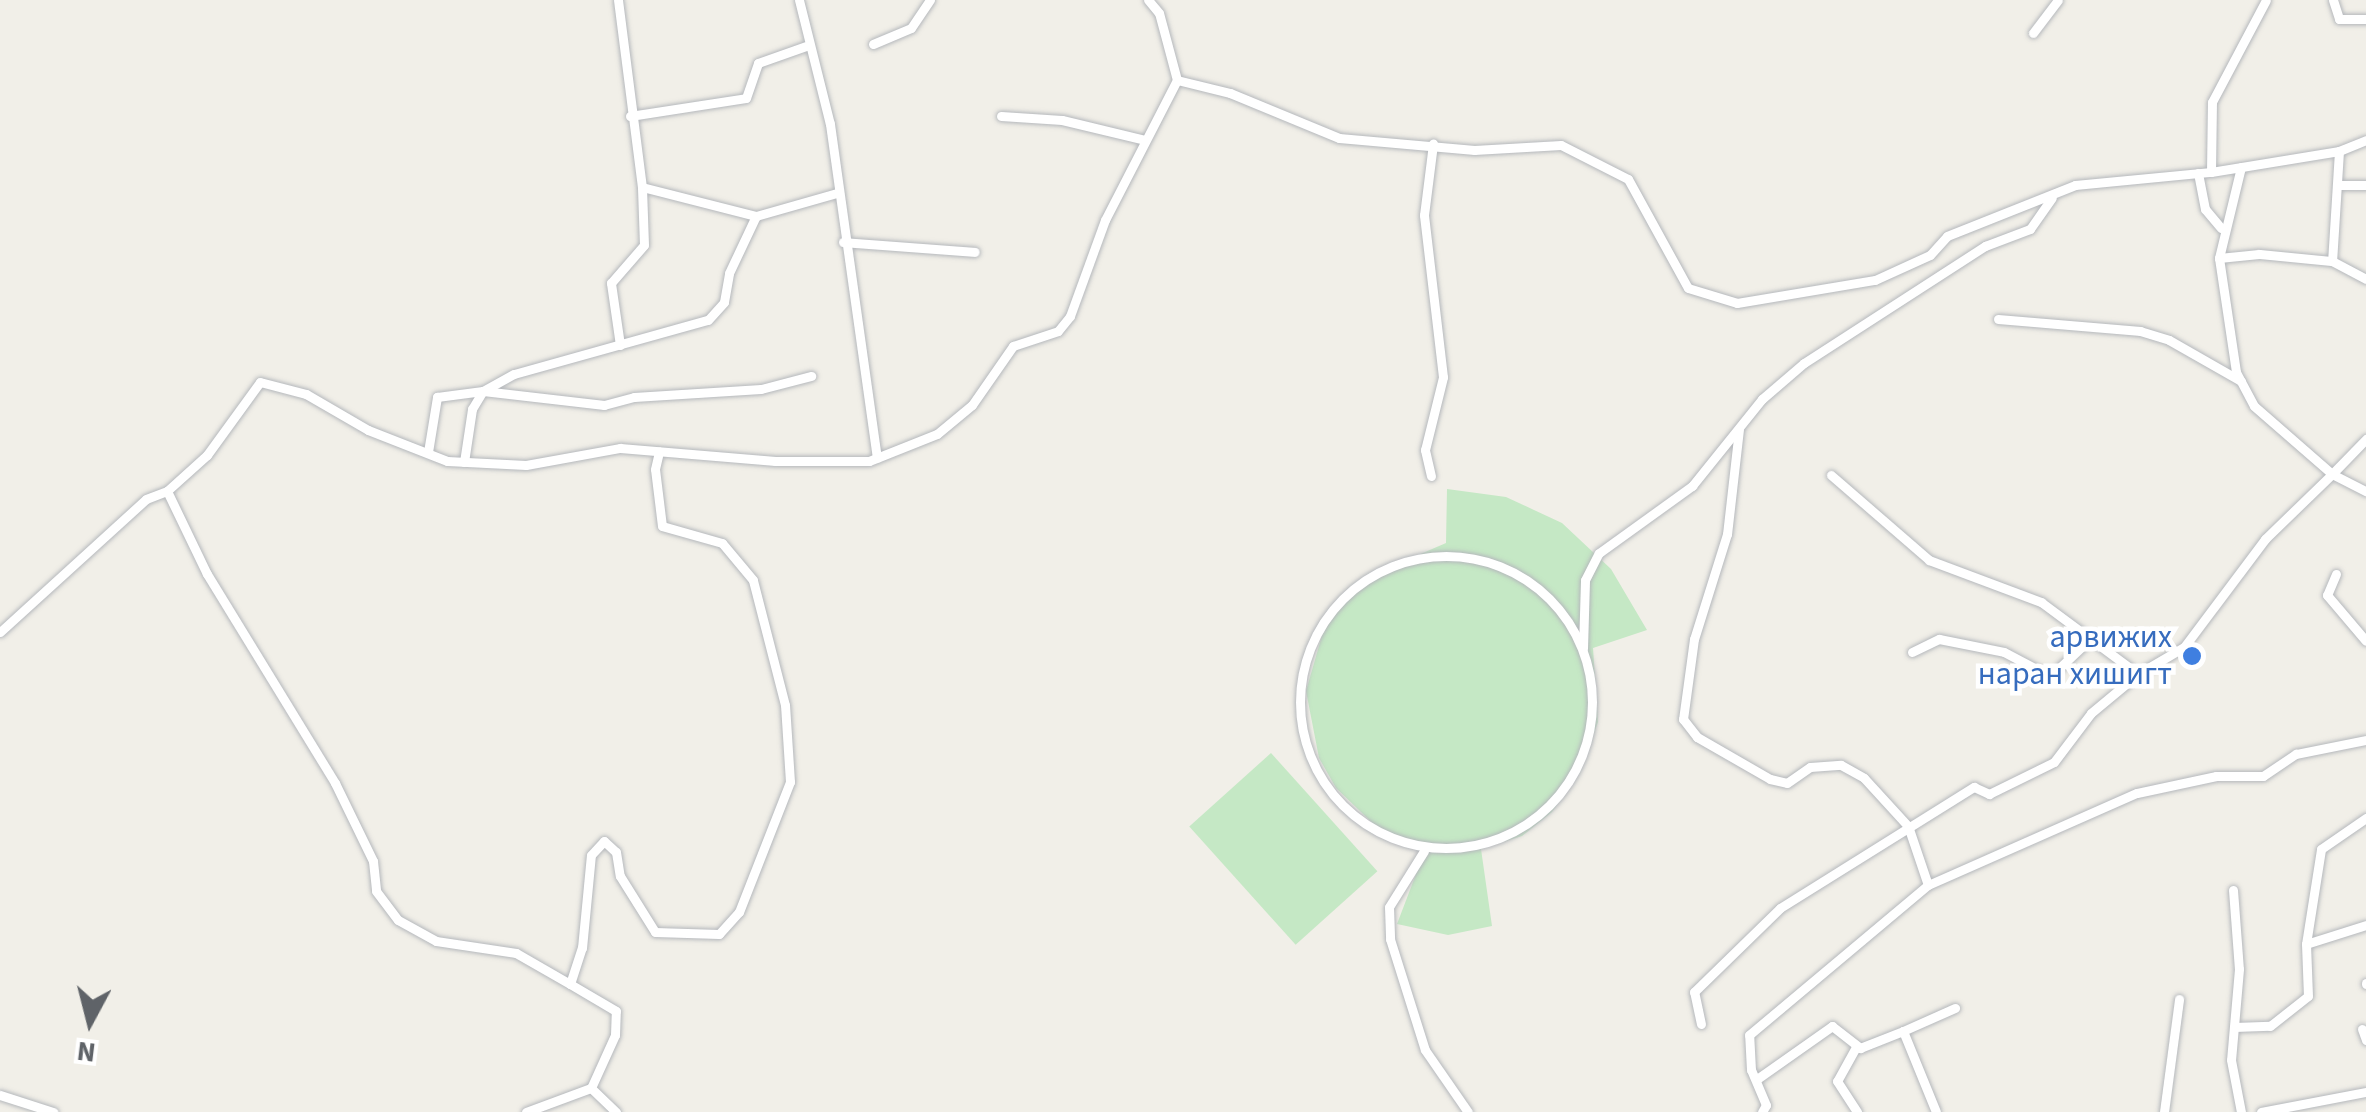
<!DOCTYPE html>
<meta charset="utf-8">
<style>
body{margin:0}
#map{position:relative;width:2366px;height:1112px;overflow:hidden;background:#f1efe8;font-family:"Source Sans 3",sans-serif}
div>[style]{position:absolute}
.green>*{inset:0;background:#c5e8c5;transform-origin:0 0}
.roads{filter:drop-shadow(0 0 2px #b5b8bc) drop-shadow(0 0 2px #b5b8bc)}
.minor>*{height:9px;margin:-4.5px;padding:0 4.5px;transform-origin:4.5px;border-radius:4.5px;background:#fff}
.minor>.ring{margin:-4.5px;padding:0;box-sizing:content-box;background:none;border:9px solid #fff;border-radius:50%}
.dots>*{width:28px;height:28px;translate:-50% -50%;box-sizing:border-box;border:5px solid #fff;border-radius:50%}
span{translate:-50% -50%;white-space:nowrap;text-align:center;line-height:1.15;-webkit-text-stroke:9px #fff;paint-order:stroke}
.shop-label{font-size:32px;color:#366cbe}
.right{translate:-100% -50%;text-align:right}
.north{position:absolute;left:40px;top:972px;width:100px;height:100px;-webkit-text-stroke:8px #fff;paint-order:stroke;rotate:187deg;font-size:28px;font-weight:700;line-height:40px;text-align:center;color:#5f6368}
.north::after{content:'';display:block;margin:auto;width:35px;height:45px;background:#5f6368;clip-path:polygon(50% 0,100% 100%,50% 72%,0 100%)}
</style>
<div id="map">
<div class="green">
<div style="clip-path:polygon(1447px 489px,1506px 497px,1562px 523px,1611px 569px,1647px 630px,1593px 648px,1598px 722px,1581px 770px,1552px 812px,1522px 836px,1481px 849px,1492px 926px,1448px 935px,1397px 924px,1426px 848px,1387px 837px,1336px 788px,1319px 758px,1306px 691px,1325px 625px,1346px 597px,1372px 575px,1446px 543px)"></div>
<div style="left:1271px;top:753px;width:159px;height:110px;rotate:48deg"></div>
</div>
<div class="roads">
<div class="minor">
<div style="left:618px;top:0;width:189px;rotate:82.7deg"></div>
<div style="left:642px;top:187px;width:118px;rotate:14.3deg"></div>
<div style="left:756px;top:216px;width:84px;rotate:-15.9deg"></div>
<div style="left:799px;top:0;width:128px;rotate:76deg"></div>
<div style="left:830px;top:124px;width:337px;rotate:82deg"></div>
<div style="left:2333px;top:0;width:20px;rotate:72deg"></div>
<div style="left:2339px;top:19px;width:27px"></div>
<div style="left:2033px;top:33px;width:41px;rotate:-52.9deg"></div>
<div style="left:873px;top:44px;width:41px;rotate:-22.8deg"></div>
<div style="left:911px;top:28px;width:34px;rotate:-56deg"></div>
<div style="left:1177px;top:80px;width:55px;rotate:13.8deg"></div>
<div style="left:1230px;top:93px;width:118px;rotate:22.4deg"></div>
<div style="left:1339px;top:138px;width:136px;rotate:5.1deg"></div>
<div style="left:1474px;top:150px;width:87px;rotate:-3.3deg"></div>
<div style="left:1561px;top:145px;width:75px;rotate:26.9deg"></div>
<div style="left:1628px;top:179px;width:124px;rotate:61.2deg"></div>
<div style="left:1688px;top:288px;width:51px;rotate:17deg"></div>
<div style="left:1737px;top:303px;width:140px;rotate:-9.5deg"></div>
<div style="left:1875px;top:280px;width:60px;rotate:-24.4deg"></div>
<div style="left:1930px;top:255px;width:25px;rotate:-48deg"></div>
<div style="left:1947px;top:236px;width:138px;rotate:-21.7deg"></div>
<div style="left:2075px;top:185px;width:137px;rotate:-5.5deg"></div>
<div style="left:2211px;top:172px;width:130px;rotate:-9.3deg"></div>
<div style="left:2339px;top:151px;width:29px;rotate:-22deg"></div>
<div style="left:630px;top:116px;width:117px;rotate:-8.8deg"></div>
<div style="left:746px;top:98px;width:37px;rotate:-71deg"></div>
<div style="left:758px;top:63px;width:51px;rotate:-19.5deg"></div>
<div style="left:1001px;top:116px;width:61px;rotate:3.8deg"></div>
<div style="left:1062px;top:120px;width:85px;rotate:13.5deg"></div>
<div style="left:2339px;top:151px;width:110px;rotate:93.6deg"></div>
<div style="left:2332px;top:261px;width:38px;rotate:28deg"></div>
<div style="left:2241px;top:167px;width:94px;rotate:103.6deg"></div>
<div style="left:2219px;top:258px;width:115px;rotate:81.5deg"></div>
<div style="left:2236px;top:372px;width:38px;rotate:62deg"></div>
<div style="left:2254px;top:406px;width:103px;rotate:41.1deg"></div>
<div style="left:2332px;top:474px;width:49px;rotate:-45.8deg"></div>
<div style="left:2211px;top:172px;width:70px;rotate:-89.2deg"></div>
<div style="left:2212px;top:102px;width:115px;rotate:-62.1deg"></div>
<div style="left:2198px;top:173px;width:37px;rotate:79deg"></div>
<div style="left:2205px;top:209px;width:25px;rotate:50deg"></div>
<div style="left:2340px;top:185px;width:26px"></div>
<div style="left:843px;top:242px;width:132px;rotate:4.3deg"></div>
<div style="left:2219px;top:258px;width:40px;rotate:-5.7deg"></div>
<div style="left:2259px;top:254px;width:73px;rotate:5.5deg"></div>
<div style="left:1998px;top:319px;width:143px;rotate:4.8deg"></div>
<div style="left:2140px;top:331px;width:30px;rotate:17deg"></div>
<div style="left:2169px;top:340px;width:83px;rotate:29.7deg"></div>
<div style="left:620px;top:345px;width:63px;rotate:-98.3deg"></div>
<div style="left:611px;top:283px;width:50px;rotate:-49deg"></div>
<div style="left:644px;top:245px;width:58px;rotate:-92deg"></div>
<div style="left:1739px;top:429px;width:106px;rotate:96.5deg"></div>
<div style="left:1727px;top:534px;width:110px;rotate:107.4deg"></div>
<div style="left:1694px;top:639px;width:81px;rotate:97.8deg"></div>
<div style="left:1683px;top:719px;width:23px;rotate:52deg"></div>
<div style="left:1697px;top:737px;width:84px;rotate:29.9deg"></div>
<div style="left:1770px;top:779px;width:17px;rotate:13deg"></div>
<div style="left:1787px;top:783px;width:28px;rotate:-35deg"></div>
<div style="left:1810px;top:767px;width:31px;rotate:-4deg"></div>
<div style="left:1841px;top:765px;width:26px;rotate:29deg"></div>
<div style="left:1864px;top:778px;width:65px;rotate:47.5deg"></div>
<div style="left:1908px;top:826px;width:62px;rotate:71.3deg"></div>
<div style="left:1928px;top:885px;width:228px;rotate:-23.8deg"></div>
<div style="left:2137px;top:793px;width:81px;rotate:-12.1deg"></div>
<div style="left:2216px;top:776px;width:47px"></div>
<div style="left:2263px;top:776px;width:40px;rotate:-34deg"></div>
<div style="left:2296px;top:754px;width:71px;rotate:-11.3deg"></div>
<div style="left:428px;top:452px;width:56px;rotate:-80.7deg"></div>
<div style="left:437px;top:397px;width:46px;rotate:-7.4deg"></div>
<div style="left:483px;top:391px;width:122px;rotate:6.6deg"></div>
<div style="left:604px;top:405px;width:31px;rotate:-15deg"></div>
<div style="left:634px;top:397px;width:127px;rotate:-3.6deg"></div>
<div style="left:761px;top:389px;width:52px;rotate:-14.6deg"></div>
<div style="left:464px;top:462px;width:54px;rotate:-81.4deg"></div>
<div style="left:472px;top:409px;width:21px;rotate:-59deg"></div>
<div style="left:483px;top:391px;width:35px;rotate:-29deg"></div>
<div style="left:514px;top:374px;width:201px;rotate:-15.6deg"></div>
<div style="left:708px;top:320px;width:24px;rotate:-48deg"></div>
<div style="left:724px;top:302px;width:29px;rotate:-80deg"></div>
<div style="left:729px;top:273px;width:63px;rotate:-64.7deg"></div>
<div style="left:1831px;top:475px;width:130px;rotate:40.9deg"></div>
<div style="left:1929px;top:560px;width:120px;rotate:20.6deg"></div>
<div style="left:2041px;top:602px;width:121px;rotate:36.6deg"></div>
<div style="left:2138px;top:674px;width:53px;rotate:-30.4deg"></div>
<div style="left:2184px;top:647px;width:135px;rotate:-53.1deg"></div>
<div style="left:2265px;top:539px;width:93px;rotate:-44.1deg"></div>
<div style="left:2332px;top:474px;width:38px;rotate:27deg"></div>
<div style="left:1431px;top:476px;width:27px;rotate:-103deg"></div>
<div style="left:1425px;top:450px;width:75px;rotate:-76.1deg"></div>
<div style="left:1443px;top:377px;width:163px;rotate:-96.7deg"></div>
<div style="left:1424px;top:215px;width:72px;rotate:-82.8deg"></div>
<div style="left:167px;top:491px;width:92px;rotate:64.3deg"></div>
<div style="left:207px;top:574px;width:245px;rotate:58.5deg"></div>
<div style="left:335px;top:783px;width:87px;rotate:64deg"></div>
<div style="left:373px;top:861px;width:30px;rotate:84deg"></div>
<div style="left:376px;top:891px;width:36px;rotate:53deg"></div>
<div style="left:398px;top:920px;width:43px;rotate:28.9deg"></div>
<div style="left:436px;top:941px;width:81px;rotate:8.5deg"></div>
<div style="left:516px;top:953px;width:62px;rotate:29.9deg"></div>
<div class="ring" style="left:1300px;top:556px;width:283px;height:283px"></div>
<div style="left:2336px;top:574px;width:23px;rotate:113deg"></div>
<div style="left:2327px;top:595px;width:60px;rotate:49.7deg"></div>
<div style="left:0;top:632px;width:197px;rotate:-42.3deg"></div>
<div style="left:146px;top:499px;width:22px;rotate:-21deg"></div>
<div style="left:167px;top:491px;width:54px;rotate:-42deg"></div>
<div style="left:207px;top:455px;width:90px;rotate:-54deg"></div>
<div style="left:260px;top:382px;width:48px;rotate:14.6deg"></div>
<div style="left:306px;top:394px;width:72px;rotate:30.1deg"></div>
<div style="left:368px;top:430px;width:85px;rotate:21.4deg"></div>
<div style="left:447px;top:461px;width:79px;rotate:2.9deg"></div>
<div style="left:526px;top:465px;width:96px;rotate:-10.3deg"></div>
<div style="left:620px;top:448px;width:156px;rotate:4.8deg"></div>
<div style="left:775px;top:461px;width:94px"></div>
<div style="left:869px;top:461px;width:73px;rotate:-21.7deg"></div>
<div style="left:937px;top:434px;width:45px;rotate:-39.6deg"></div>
<div style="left:972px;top:405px;width:72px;rotate:-55.2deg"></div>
<div style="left:1013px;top:346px;width:47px;rotate:-18.4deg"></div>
<div style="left:1058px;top:331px;width:19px;rotate:-51deg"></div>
<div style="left:1070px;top:316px;width:102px;rotate:-70deg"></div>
<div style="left:1105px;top:220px;width:157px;rotate:-62.8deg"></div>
<div style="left:1177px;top:80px;width:69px;rotate:-105deg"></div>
<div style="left:1159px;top:13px;width:17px;rotate:-130deg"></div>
<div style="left:1583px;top:648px;width:68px;rotate:-88.3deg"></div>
<div style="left:1585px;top:580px;width:30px;rotate:-63deg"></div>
<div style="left:1599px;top:553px;width:115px;rotate:-35.8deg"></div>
<div style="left:1692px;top:486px;width:112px;rotate:-51.2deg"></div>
<div style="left:1762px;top:399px;width:55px;rotate:-40.6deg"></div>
<div style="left:1804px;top:363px;width:216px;rotate:-32.9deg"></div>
<div style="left:1985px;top:246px;width:48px;rotate:-20.7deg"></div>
<div style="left:2030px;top:229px;width:38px;rotate:-55deg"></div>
<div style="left:1912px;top:652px;width:30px;rotate:-26deg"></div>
<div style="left:1939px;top:639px;width:66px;rotate:11.3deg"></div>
<div style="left:2004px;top:652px;width:45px;rotate:27.7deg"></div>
<div style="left:2044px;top:673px;width:11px;rotate:-5deg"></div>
<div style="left:2055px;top:672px;width:48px;rotate:-43.3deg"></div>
<div style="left:1424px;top:851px;width:66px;rotate:122deg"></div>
<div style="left:1389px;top:907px;width:32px;rotate:88deg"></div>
<div style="left:1390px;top:939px;width:116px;rotate:72.5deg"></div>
<div style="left:1425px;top:1050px;width:75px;rotate:55.3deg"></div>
<div style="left:2233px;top:890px;width:79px;rotate:85.7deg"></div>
<div style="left:2239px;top:969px;width:91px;rotate:95deg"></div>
<div style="left:2231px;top:1060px;width:53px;rotate:79.1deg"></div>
<div style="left:2306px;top:944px;width:63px;rotate:-17.6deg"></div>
<div style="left:2366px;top:983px;width:1px;rotate:90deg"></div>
<div style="left:1701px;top:1024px;width:33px;rotate:-102deg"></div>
<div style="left:1694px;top:992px;width:120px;rotate:-44.3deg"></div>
<div style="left:1780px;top:908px;width:229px;rotate:-32deg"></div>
<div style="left:1974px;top:787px;width:17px;rotate:25deg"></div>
<div style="left:1989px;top:794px;width:72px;rotate:-26.2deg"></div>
<div style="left:2054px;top:762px;width:61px;rotate:-52.9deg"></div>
<div style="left:2091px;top:713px;width:61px;rotate:-39.7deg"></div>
<div style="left:2234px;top:1027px;width:36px;rotate:-2deg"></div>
<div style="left:2270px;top:1026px;width:48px;rotate:-38.3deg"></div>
<div style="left:2308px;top:996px;width:52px;rotate:-92.2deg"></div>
<div style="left:2306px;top:944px;width:96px;rotate:-81deg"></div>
<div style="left:2321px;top:849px;width:55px;rotate:-34.6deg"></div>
<div style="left:2362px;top:1029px;width:12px;rotate:70deg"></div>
<div style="left:1903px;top:1031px;width:57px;rotate:-23.9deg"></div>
<div style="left:1856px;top:1047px;width:39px;rotate:119deg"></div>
<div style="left:1837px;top:1081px;width:37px;rotate:57deg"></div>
<div style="left:1757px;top:1079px;width:92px;rotate:-35.2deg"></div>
<div style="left:1832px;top:1026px;width:36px;rotate:38deg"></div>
<div style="left:1860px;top:1048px;width:46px;rotate:-21.6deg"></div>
<div style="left:1903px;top:1031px;width:87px;rotate:67.8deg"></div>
<div style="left:591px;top:1088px;width:35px;rotate:44deg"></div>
<div style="left:0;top:1095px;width:56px;rotate:17.8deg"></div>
<div style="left:526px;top:1112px;width:69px;rotate:-20.3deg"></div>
<div style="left:591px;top:1088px;width:58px;rotate:-65.6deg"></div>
<div style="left:615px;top:1035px;width:24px;rotate:-88deg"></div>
<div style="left:616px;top:1011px;width:53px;rotate:-149.6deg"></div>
<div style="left:570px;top:984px;width:38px;rotate:-72deg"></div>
<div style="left:582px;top:948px;width:93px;rotate:-84.5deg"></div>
<div style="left:591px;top:855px;width:19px;rotate:-47deg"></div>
<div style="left:604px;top:841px;width:16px;rotate:43deg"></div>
<div style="left:616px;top:852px;width:24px;rotate:81deg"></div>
<div style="left:620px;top:876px;width:66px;rotate:58deg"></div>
<div style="left:655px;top:932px;width:64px;rotate:1.8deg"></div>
<div style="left:719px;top:934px;width:30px;rotate:-48deg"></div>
<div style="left:739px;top:912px;width:140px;rotate:-68.6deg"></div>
<div style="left:790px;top:782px;width:77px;rotate:-93.7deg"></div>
<div style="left:785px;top:705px;width:129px;rotate:-104.4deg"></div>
<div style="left:753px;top:580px;width:48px;rotate:-130deg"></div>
<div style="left:722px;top:543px;width:62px;rotate:-164.2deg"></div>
<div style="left:662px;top:526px;width:57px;rotate:-97deg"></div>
<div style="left:655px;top:469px;width:18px;rotate:-77deg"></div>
<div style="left:1762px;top:1112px;width:8px;rotate:-60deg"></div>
<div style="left:1766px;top:1105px;width:38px;rotate:-113deg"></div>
<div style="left:1751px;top:1070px;width:35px;rotate:-93deg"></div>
<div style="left:1749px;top:1035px;width:234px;rotate:-40deg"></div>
<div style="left:2164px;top:1112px;width:114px;rotate:-82.4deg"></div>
<div style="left:2261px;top:1112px;width:107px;rotate:-10.8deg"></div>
</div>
</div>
<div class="dots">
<div style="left:2192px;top:656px;background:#3f7fe0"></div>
</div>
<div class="shop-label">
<span class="right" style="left:2172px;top:656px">арвижих<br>наран хишигт</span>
</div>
<div class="north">N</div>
</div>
